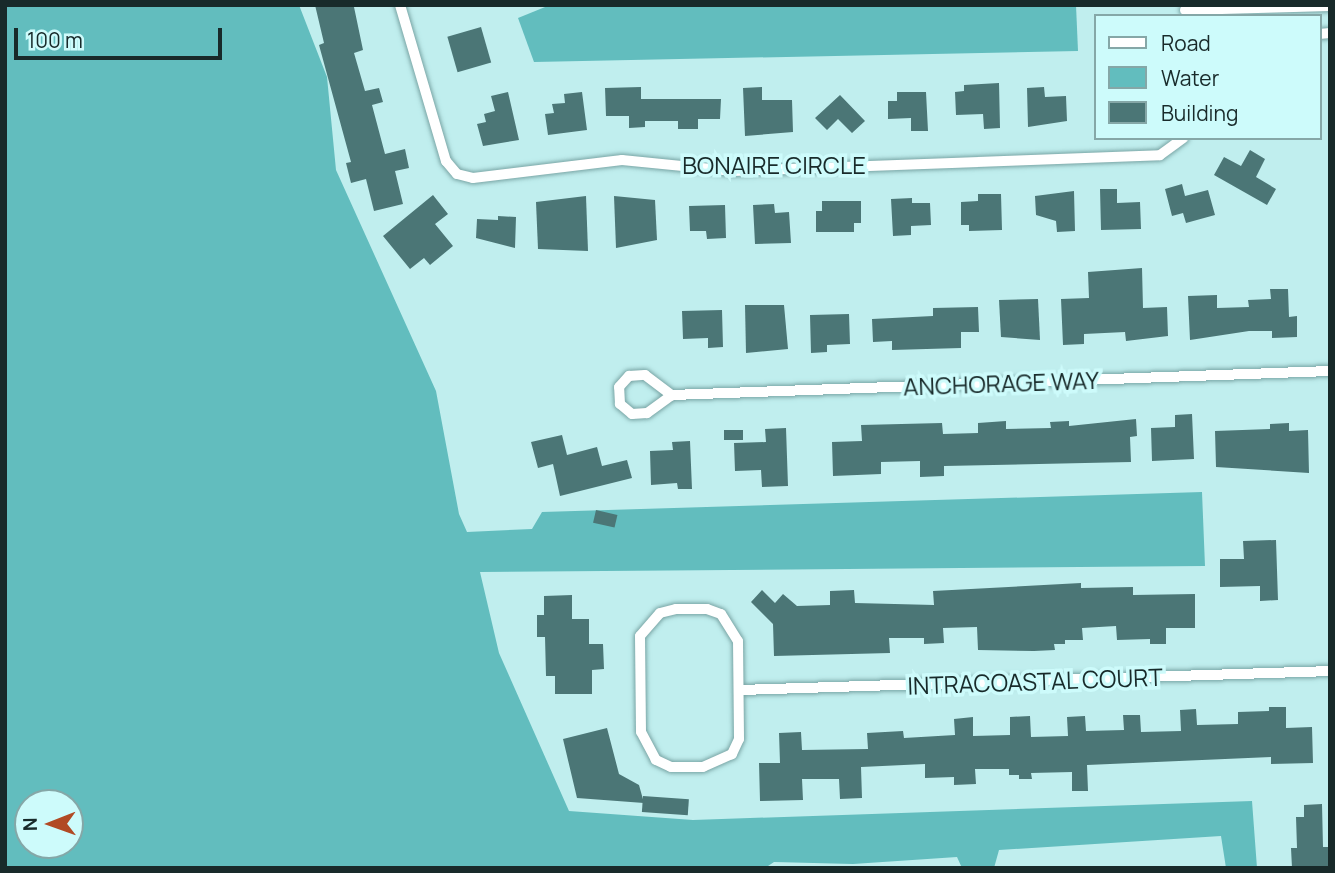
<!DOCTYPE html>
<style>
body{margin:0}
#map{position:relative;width:1335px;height:873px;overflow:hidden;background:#c0eeee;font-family:Manrope,sans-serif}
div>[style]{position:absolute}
.water>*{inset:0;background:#62bdbe}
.building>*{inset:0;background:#4b7676;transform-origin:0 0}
.roads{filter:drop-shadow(0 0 2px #79a5a5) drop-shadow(0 0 2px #79a5a5)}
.street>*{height:10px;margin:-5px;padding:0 5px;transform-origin:5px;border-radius:5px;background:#fff}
span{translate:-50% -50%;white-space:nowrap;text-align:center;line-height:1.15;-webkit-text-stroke:7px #cdfbfb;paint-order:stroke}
.street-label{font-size:24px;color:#182a2a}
.frame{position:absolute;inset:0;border:7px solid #182a2a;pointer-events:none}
.legend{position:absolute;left:1094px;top:14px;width:228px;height:126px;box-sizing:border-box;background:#cdfbfb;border:2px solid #85a7a7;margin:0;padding:9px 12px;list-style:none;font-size:21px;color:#182a2a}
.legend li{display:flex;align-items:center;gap:14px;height:35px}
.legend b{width:35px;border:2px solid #85a7a7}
.north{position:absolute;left:14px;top:789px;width:70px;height:70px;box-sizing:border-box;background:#cdfbfb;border:2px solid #85a7a7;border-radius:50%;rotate:269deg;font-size:19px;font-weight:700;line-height:28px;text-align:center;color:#182a2a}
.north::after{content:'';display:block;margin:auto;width:24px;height:32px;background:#b14a24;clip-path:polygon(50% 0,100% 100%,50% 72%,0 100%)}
.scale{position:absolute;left:14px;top:28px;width:208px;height:32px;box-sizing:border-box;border:4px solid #182a2a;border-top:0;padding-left:9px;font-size:21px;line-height:24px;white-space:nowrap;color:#182a2a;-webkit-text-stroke:5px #cdfbfb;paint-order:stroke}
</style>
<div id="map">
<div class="water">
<div style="clip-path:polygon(evenodd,5px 5px,299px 5px,327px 77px,336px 170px,436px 391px,459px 514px,467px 532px,532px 529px,542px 512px,1202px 492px,1205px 566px,480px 572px,499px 653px,569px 811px,693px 820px,1252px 801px,1257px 868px,1226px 868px,1221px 836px,999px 850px,994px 868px,962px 868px,957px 857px,853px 864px,774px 862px,765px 868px,5px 868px,5px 5px,28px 803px,70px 803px,70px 845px,28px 845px,28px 803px)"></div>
<div style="clip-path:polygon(550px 5px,1076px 5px,1078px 51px,534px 62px,518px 18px)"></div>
</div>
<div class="building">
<div style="clip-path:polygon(315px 5px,354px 7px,363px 50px,354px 53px,365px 91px,379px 88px,383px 102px,372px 105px,385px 154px,405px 149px,409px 168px,395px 171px,403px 204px,374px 211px,366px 179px,351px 183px,346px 163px,351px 162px,319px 45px,324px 43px)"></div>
<div style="left:481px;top:27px;width:37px;height:35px;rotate:74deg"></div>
<div style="clip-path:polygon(999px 83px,1000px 128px,984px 129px,983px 114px,956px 115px,955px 92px,964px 91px,964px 85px)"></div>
<div style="clip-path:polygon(641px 87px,641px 99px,721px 99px,720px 119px,698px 119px,698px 129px,678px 129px,678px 121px,645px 121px,645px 127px,629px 128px,629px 116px,606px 116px,605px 88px)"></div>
<div style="clip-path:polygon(762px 87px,762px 100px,792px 100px,793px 132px,745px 136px,743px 88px)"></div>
<div style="clip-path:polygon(1044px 87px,1045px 97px,1066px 96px,1067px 121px,1028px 127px,1027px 88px)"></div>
<div style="clip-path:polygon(508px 92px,519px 140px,483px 146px,477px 124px,486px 122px,484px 114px,495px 111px,491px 96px)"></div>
<div style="clip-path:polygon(582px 92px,587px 130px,548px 135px,545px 114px,554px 113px,552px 104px,565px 103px,564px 94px)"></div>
<div style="clip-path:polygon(897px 92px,926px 92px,928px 131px,911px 131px,911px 118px,888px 119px,888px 101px,897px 101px)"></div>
<div style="clip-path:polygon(840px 95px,865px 121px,852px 133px,838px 119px,827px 130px,815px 118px)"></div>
<div style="clip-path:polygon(1250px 150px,1265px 159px,1256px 177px,1276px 189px,1267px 205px,1214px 175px,1224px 157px,1241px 166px)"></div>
<div style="clip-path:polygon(1182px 184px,1185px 196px,1208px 190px,1215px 215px,1186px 223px,1183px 213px,1172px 216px,1165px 189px)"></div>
<div style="clip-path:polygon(1100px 189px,1117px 189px,1117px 203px,1140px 202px,1141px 229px,1101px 230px)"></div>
<div style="clip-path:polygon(1074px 191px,1075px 231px,1057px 232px,1056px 221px,1036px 215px,1035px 196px)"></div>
<div style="clip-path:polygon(978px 194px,1001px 194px,1002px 230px,969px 231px,969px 225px,961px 225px,961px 202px,978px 201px)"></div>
<div style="clip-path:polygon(433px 195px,448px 214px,435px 224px,453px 246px,430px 265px,424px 258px,410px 269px,383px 236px)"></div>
<div style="clip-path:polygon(586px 196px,588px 251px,538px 249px,536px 202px)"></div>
<div style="clip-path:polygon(614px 196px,655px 200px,657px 240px,616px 248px)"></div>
<div style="clip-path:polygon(912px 198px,912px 203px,930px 203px,931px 225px,911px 226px,911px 235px,893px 236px,891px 199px)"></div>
<div style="clip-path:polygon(822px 201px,861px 201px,861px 223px,854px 223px,854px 232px,816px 232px,816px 211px,822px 211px)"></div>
<div style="clip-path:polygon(774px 204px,775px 213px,789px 212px,791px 243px,755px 244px,753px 205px)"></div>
<div style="clip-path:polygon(725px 205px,726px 238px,707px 239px,706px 231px,690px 231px,689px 206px)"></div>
<div style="clip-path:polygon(498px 216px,516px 217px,515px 248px,476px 238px,477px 219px,498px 220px)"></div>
<div style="clip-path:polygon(1142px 268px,1143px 308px,1167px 307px,1168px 336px,1126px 341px,1125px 332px,1084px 334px,1084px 344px,1063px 345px,1061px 299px,1089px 298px,1088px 272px)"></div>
<div style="clip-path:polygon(1270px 289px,1288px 289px,1289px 317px,1297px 316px,1297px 337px,1272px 338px,1272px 331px,1249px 331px,1190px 340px,1188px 296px,1217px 295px,1217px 308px,1249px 307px,1248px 300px,1271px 299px)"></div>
<div style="clip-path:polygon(1038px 299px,1040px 340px,1001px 337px,999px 300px)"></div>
<div style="clip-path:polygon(745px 305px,784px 305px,788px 349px,746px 353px)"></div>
<div style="clip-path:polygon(978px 307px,979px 332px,961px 332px,961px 348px,892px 350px,892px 341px,873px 342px,872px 319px,933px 316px,933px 308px)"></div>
<div style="clip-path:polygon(722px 310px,723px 347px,708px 348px,708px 338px,683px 339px,682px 311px)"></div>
<div style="clip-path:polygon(849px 314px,850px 344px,827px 345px,827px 352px,811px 353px,810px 315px)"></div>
<div style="clip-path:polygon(1192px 414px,1194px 459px,1152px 461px,1151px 428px,1175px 427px,1175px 415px)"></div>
<div style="clip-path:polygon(1136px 419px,1137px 436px,1130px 437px,1131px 462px,944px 466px,944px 476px,920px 477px,920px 461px,881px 462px,881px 474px,833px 476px,832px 442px,862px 441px,861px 425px,942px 423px,943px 434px,978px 433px,978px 423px,1006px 421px,1006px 429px,1051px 428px,1050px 422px,1069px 421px,1069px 426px)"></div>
<div style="clip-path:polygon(1289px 423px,1289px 431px,1308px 430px,1309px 473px,1216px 467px,1215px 431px,1270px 429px,1270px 424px)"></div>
<div style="clip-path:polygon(786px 428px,788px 486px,762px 487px,761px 470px,735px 471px,734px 443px,766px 442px,765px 429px)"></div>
<div style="left:724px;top:430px;width:19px;height:10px"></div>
<div style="clip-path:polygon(562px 435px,567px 455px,597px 447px,602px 466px,627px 460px,632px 478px,560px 496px,553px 464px,538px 468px,531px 442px)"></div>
<div style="clip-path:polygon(690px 441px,692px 489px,678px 489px,677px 483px,651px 485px,650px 451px,673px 450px,672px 442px)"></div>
<div style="left:596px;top:510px;width:22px;height:13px;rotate:13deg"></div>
<div style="clip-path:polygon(1276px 540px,1278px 600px,1260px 601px,1260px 586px,1220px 587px,1220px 559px,1244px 559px,1243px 541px)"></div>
<div style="clip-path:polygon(1081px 583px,1081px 588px,1133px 587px,1133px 595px,1195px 594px,1195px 628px,1166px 628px,1166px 644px,1150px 644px,1150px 639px,1117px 640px,1116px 626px,1082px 628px,1083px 640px,1065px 640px,1065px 644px,1054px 644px,1055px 650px,1034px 651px,978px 650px,977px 627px,943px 628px,944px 643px,924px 644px,924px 638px,889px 638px,890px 653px,774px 656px,773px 624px,751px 602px,762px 590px,775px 603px,783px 594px,797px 606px,830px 605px,830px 591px,854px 590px,855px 603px,934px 605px,933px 591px)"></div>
<div style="clip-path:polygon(572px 595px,572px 619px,589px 619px,589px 644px,603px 644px,604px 669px,592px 670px,592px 694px,555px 694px,555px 676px,546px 676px,545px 637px,537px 637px,537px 615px,544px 615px,544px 596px)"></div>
<div style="clip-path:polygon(1269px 707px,1286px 707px,1286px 728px,1312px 727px,1313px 763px,1271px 764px,1271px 757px,1087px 765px,1088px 791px,1072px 791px,1072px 772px,1031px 773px,1032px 779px,1019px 779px,1019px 775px,1009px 775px,1009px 769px,975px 769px,976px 784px,954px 785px,954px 777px,925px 778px,925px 764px,861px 767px,862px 798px,840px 799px,839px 779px,802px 779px,803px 800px,760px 801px,759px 763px,780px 763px,779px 733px,801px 732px,802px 750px,868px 749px,867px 733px,903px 731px,904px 738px,955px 735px,954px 719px,973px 717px,973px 736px,1010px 735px,1010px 717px,1030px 716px,1031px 737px,1068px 736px,1067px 717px,1085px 716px,1086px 731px,1124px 730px,1123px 715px,1140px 715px,1141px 732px,1181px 731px,1180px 710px,1196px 709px,1197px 725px,1238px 724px,1238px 712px,1269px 711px)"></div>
<div style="clip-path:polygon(607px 728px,619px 774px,639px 785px,644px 803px,577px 798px,563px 739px)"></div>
<div style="left:643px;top:796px;width:46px;height:16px;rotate:4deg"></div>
<div style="clip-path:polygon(1322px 804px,1323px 847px,1330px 847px,1330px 868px,1292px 868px,1291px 848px,1297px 848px,1296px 817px,1304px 817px,1304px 805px)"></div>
</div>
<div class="roads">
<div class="street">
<div style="left:400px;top:5px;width:163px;rotate:73.6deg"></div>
<div style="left:446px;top:161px;width:17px;rotate:50deg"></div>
<div style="left:457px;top:174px;width:16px;rotate:14deg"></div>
<div style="left:473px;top:178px;width:150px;rotate:-6.9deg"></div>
<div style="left:622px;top:160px;width:112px;rotate:5.7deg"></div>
<div style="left:733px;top:171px;width:427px;rotate:-2.1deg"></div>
<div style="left:1160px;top:155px;width:29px;rotate:-36deg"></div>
<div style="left:1185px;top:10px;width:145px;rotate:-1.6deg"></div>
<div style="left:1319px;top:34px;width:11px;rotate:-5deg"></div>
<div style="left:645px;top:375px;width:34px;rotate:37deg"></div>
<div style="left:672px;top:395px;width:31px;rotate:144deg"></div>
<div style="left:647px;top:413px;width:15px;rotate:176deg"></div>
<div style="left:632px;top:414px;width:16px;rotate:-140deg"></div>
<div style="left:620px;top:404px;width:17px;rotate:-93deg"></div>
<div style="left:619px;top:387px;width:15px;rotate:-48deg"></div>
<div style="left:629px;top:376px;width:16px;rotate:-4deg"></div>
<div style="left:672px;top:395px;width:658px;rotate:-2.09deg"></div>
<div style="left:676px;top:609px;width:31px"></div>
<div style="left:707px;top:609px;width:15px;rotate:20deg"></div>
<div style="left:721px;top:614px;width:32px;rotate:58deg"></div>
<div style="left:738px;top:641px;width:98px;rotate:89.4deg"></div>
<div style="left:739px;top:739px;width:17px;rotate:115deg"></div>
<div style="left:732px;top:754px;width:32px;rotate:156deg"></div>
<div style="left:703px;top:767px;width:32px;rotate:180deg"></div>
<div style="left:671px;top:767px;width:17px;rotate:-155deg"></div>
<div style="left:656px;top:760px;width:32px;rotate:-118deg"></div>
<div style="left:641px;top:732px;width:96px;rotate:-90.6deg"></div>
<div style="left:640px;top:636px;width:30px;rotate:-49deg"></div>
<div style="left:660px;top:613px;width:16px;rotate:-14deg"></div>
<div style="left:740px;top:690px;width:590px;rotate:-1.84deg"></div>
</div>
</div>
<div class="street-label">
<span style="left:774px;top:165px">BONAIRE CIRCLE</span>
<span style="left:1001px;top:383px;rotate:-2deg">ANCHORAGE WAY</span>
<span style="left:1035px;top:681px;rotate:-2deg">INTRACOASTAL COURT</span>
</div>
<div class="frame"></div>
<ul class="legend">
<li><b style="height:9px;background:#fff"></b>Road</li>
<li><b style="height:19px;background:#62bdbe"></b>Water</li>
<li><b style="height:19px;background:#4b7676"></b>Building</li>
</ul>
<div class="north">N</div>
<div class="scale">100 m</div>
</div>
